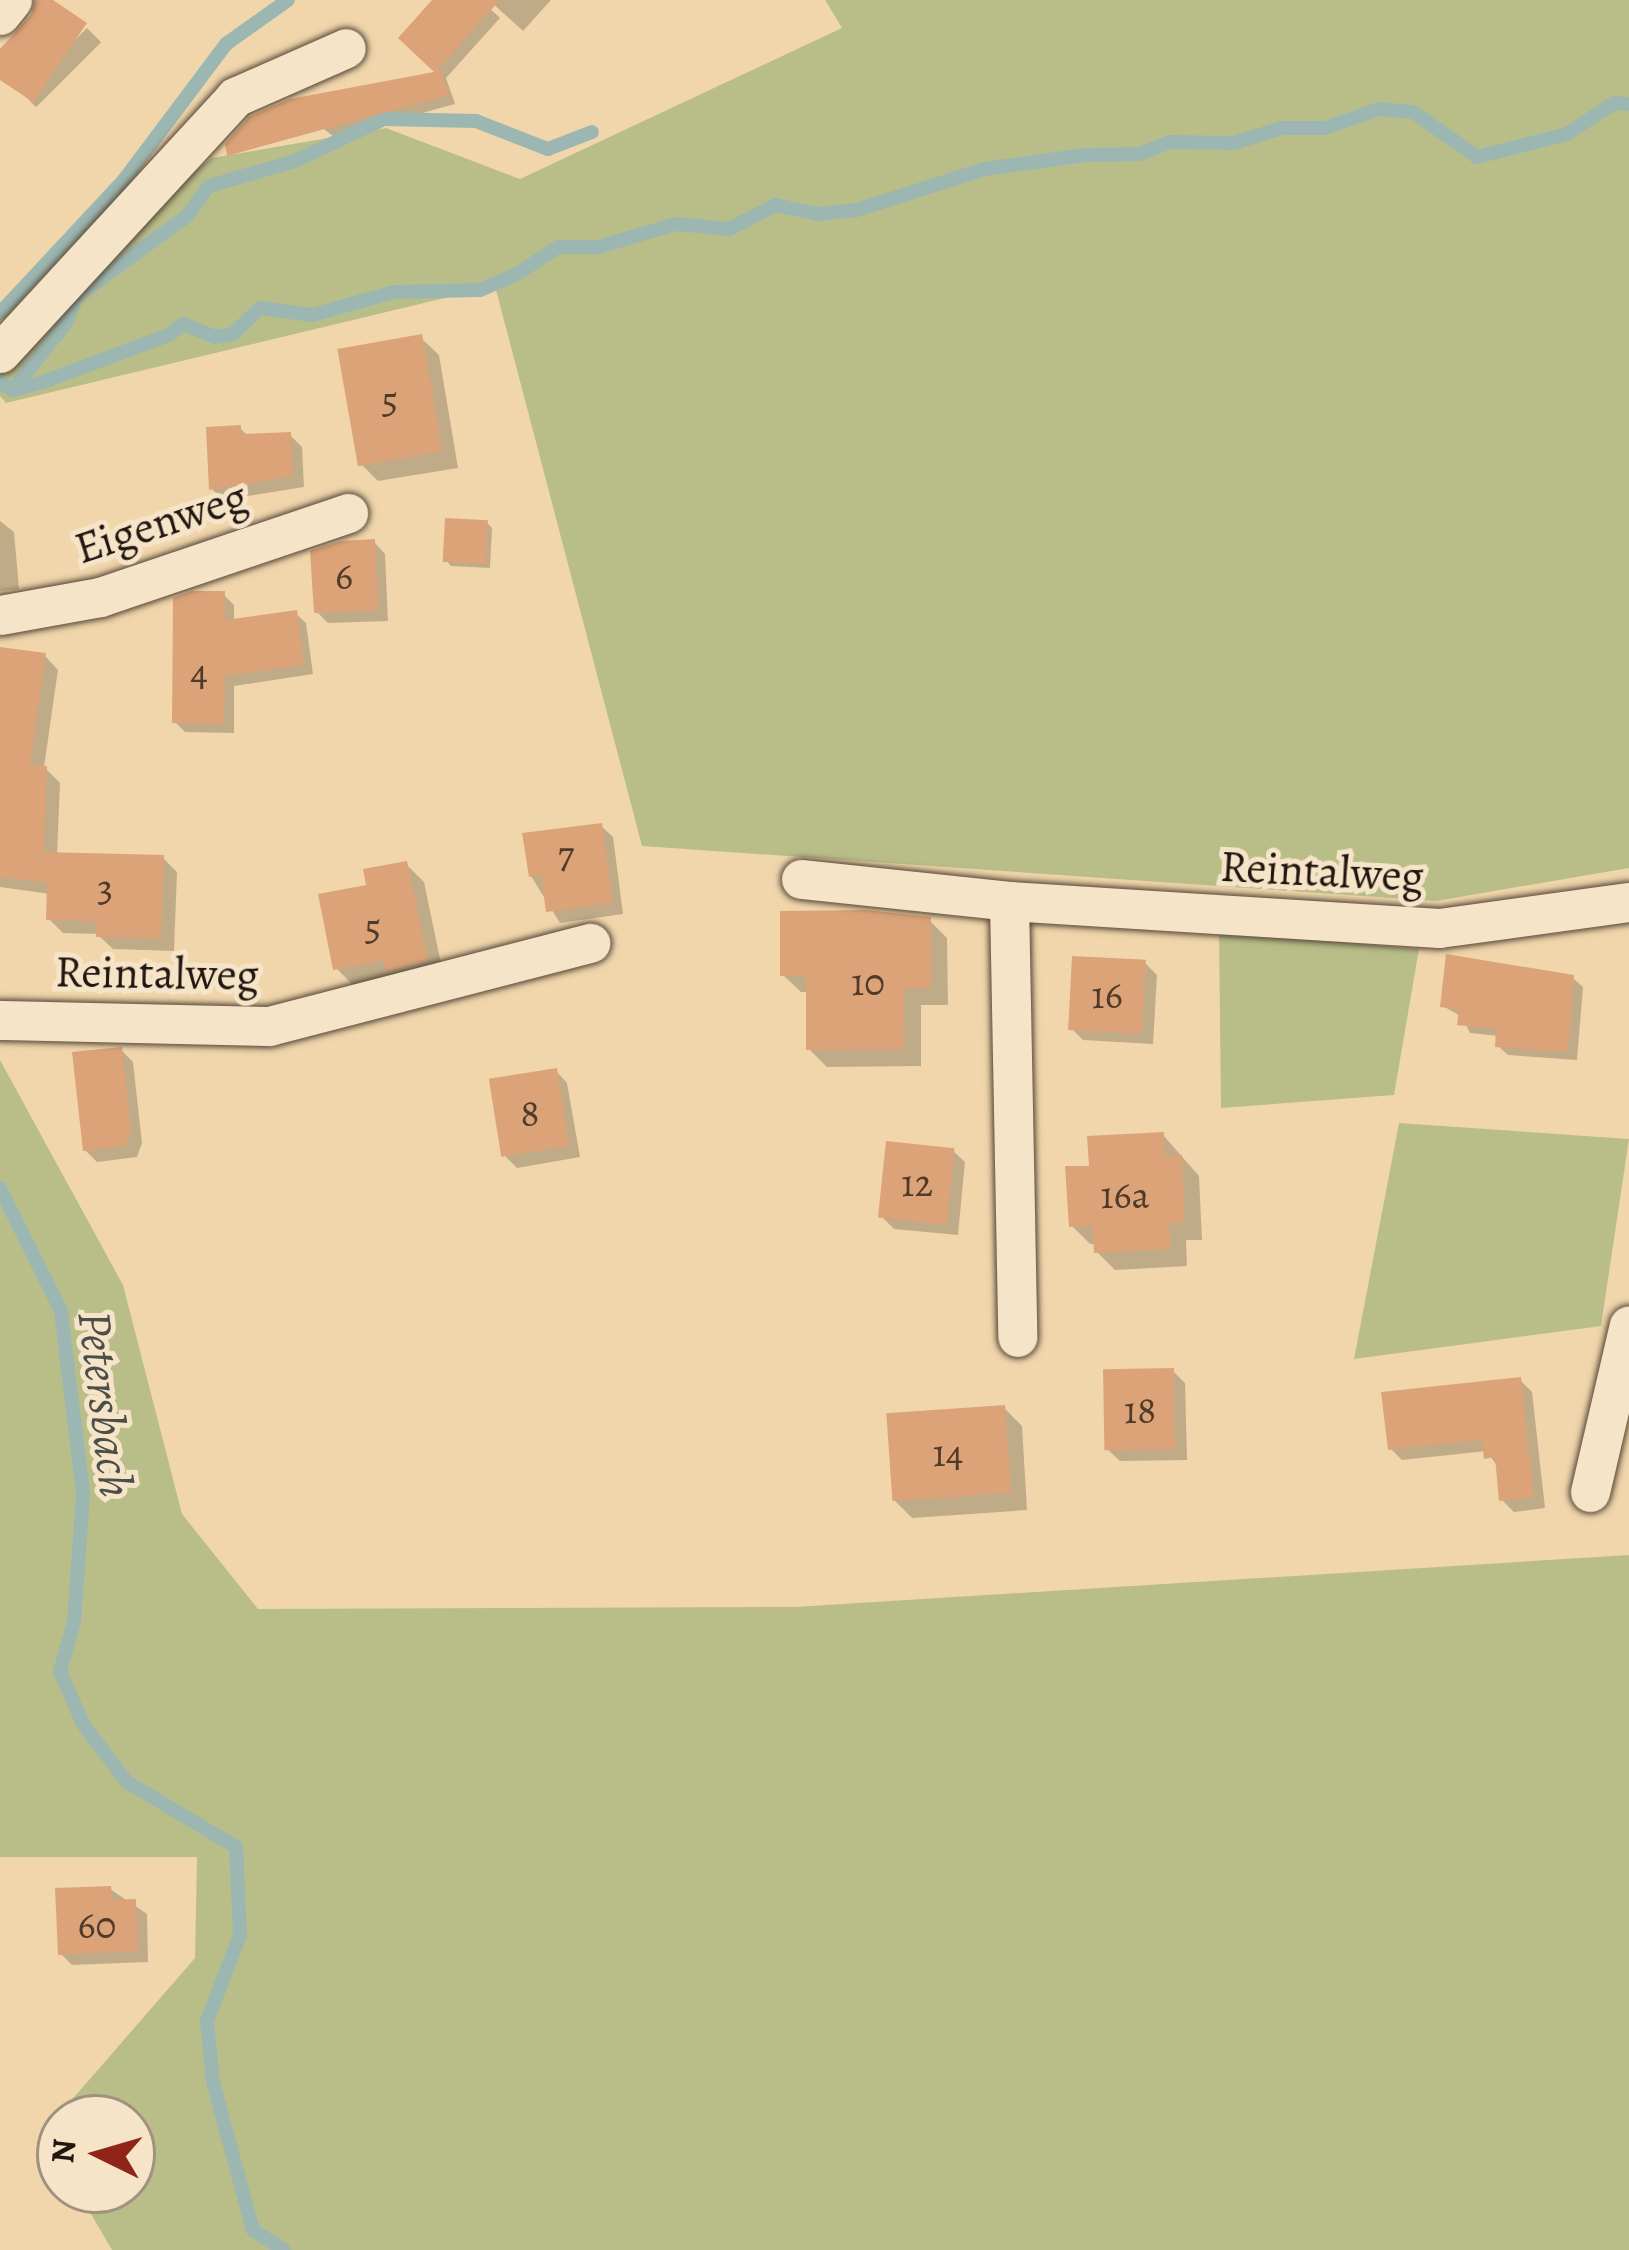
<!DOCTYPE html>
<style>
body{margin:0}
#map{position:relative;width:1629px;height:2250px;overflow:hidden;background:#f1d6ac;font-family:Alegreya,serif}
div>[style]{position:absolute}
.green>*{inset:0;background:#b9be89}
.shadow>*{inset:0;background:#0003;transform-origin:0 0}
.stream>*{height:14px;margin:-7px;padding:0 7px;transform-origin:7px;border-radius:7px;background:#9cb7b1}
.building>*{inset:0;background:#dda378;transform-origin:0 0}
.roads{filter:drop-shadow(0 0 3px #554737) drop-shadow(0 0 3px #554737)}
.street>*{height:39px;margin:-19.5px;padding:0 19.5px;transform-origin:19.5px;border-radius:19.5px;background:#f6e4c9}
span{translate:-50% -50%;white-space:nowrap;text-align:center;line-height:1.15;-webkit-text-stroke:10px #f6e4c9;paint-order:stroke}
.number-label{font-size:39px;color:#503a2a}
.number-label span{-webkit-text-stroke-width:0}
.street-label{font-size:45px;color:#211710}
.water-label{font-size:48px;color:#4c4f48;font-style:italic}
.north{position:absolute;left:36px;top:2094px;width:120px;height:120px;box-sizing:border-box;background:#f6e4c9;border:3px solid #a1927f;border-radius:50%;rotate:275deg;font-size:33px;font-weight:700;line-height:48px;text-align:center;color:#211710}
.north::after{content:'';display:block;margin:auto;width:42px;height:54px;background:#8f2418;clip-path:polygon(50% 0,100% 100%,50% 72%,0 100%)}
</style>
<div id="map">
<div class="green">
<div style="clip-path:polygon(825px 0,1629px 0,1629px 868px,1436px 901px,642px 846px,495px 286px,6px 403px,0 396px,0 354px,102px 242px,212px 158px,386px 128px,520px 179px,842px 28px)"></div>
<div style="clip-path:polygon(1219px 931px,1419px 949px,1394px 1095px,1221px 1108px)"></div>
<div style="clip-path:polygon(0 1060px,123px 1285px,182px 1514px,258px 1609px,795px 1607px,1629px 1555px,1629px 2250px,112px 2250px,77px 2190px,132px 2190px,132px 2118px,60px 2118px,60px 2162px,43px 2133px,195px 1958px,197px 1857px,0 1857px)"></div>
<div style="clip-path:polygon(1399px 1123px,1629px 1139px,1601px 1326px,1354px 1359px)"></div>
</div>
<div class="shadow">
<div style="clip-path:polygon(436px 0,481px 0,500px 18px,446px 78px,455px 104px,334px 137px,299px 109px,440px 73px,402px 38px)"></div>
<div style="clip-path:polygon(489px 0,551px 0,523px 31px)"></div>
<div style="left:87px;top:28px;width:20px;height:92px;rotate:45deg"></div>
<div style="clip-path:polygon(421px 338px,439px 355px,458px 468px,378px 481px,360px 463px)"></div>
<div style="clip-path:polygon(240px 428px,249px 437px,290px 435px,302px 447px,304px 487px,223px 500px,212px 489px)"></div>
<div style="clip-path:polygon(0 521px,14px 532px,19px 589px,0 591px)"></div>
<div style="clip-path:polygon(487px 523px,492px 528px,490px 568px,451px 566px,446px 560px)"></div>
<div style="clip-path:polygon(374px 542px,385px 554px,388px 621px,328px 623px,317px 612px)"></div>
<div style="clip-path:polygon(224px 595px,234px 605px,234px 622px,295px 613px,306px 623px,313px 674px,234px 686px,234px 733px,185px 732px,175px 722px)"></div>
<div style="clip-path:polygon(0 650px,45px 656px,58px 670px,44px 767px,60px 783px,57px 855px,163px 858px,177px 872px,174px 951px,113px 949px,97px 934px,63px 933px,49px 919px,50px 894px,0 887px)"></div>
<div style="clip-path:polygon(601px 826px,613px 837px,623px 914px,560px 923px,531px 876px)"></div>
<div style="clip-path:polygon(406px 864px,424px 882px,444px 978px,354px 986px,336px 968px,370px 887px)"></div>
<div style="clip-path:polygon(929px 920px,947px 938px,948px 1005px,921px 1005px,921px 1066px,827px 1067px,809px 1049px,809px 992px,801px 992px,783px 975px)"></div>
<div style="clip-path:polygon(1145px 963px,1157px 975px,1153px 1044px,1083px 1040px,1071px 1028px)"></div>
<div style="clip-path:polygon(1573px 978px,1583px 987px,1577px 1060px,1508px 1055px,1498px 1046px,1499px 1036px,1470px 1033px,1462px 1017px,1443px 1006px)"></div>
<div style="clip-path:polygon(121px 1050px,133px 1062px,142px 1143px,137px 1157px,97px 1162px,85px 1150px)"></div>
<div style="clip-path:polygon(556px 1071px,567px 1083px,580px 1157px,517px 1168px,505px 1156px)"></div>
<div style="clip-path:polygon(1163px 1135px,1199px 1176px,1202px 1240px,1186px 1240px,1187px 1266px,1115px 1270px,1097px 1252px,1096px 1244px,1090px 1244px,1072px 1226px,1092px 1168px)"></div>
<div style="clip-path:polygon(953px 1151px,965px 1162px,958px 1235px,894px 1229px,882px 1217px)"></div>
<div style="clip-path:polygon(1173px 1371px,1185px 1383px,1187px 1460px,1120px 1461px,1108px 1450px)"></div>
<div style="clip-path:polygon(1520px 1380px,1532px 1392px,1545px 1508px,1514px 1512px,1502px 1500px,1499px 1469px,1487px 1451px,1402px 1460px,1391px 1449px)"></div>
<div style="clip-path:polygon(1004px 1408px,1022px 1426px,1027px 1510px,912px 1518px,894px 1500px)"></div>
<div style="clip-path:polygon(110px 1889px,147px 1914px,148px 1962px,72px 1965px,61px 1954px)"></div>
</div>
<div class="stream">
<div style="left:0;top:313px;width:182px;rotate:-47deg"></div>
<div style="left:124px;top:180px;width:170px;rotate:-53.1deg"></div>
<div style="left:226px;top:44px;width:76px;rotate:-35.4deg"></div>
<div style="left:0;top:383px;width:15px;rotate:28deg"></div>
<div style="left:13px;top:390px;width:31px;rotate:-15deg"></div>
<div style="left:43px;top:382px;width:134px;rotate:-20.5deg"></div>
<div style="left:169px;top:335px;width:18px;rotate:-38deg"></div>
<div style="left:183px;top:324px;width:35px;rotate:22deg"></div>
<div style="left:215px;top:337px;width:18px;rotate:-9deg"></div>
<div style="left:233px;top:334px;width:37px;rotate:-44deg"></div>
<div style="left:260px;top:308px;width:52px;rotate:7.7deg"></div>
<div style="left:312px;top:315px;width:85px;rotate:-15.7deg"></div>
<div style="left:394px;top:292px;width:86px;rotate:-1.3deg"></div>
<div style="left:480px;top:290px;width:40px;rotate:-23.4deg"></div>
<div style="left:517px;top:274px;width:49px;rotate:-33.4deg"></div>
<div style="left:558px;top:247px;width:40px"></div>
<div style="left:598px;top:247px;width:81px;rotate:-16.4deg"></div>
<div style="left:676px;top:224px;width:53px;rotate:5.4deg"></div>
<div style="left:729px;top:229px;width:53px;rotate:-27.1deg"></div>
<div style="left:776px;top:205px;width:43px;rotate:12.1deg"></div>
<div style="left:818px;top:214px;width:39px;rotate:-6deg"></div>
<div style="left:857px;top:210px;width:134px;rotate:-17.8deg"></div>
<div style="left:985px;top:169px;width:101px;rotate:-8deg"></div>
<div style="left:1085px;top:155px;width:55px;rotate:-1deg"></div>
<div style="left:1140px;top:154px;width:32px;rotate:-22deg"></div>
<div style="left:1170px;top:142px;width:64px;rotate:0.9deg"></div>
<div style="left:1234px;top:143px;width:50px;rotate:-17.4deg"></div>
<div style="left:1282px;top:128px;width:43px"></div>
<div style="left:1325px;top:128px;width:57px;rotate:-19.4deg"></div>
<div style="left:1379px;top:109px;width:34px;rotate:5deg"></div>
<div style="left:1413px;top:112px;width:78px;rotate:35.1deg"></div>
<div style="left:1477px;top:157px;width:93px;rotate:-14.3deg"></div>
<div style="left:1567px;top:134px;width:56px;rotate:-33.4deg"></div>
<div style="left:1614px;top:103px;width:15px;rotate:4deg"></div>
<div style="left:14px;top:388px;width:83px;rotate:-51.3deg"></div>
<div style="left:66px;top:323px;width:28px;rotate:-69deg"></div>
<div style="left:76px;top:297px;width:137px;rotate:-36.1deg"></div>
<div style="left:187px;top:216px;width:37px;rotate:-54deg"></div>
<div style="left:209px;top:186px;width:90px;rotate:-16.2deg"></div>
<div style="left:295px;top:161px;width:98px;rotate:-25.3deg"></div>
<div style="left:384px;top:119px;width:92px;rotate:1.2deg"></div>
<div style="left:476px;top:121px;width:77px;rotate:21.3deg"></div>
<div style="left:548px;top:149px;width:47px;rotate:-21.1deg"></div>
<div style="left:0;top:1188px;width:137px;rotate:63.6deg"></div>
<div style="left:61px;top:1311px;width:184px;rotate:83.1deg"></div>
<div style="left:83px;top:1494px;width:128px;rotate:94deg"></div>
<div style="left:74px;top:1622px;width:51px;rotate:105.9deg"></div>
<div style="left:60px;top:1671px;width:58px;rotate:66.5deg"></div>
<div style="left:83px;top:1724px;width:73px;rotate:52.8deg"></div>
<div style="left:127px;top:1782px;width:127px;rotate:30.8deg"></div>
<div style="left:236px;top:1847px;width:88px;rotate:87.4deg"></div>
<div style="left:240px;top:1935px;width:92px;rotate:111deg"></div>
<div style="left:207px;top:2021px;width:61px;rotate:84.4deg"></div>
<div style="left:213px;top:2082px;width:153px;rotate:74.9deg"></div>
<div style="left:253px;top:2230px;width:37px;rotate:33deg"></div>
</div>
<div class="building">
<div style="clip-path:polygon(35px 0,53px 0,87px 23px,33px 102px,0 80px,0 49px,31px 15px)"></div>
<div style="clip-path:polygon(432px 0,500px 0,436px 71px,442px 70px,448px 95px,227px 156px,225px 144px,249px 117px,290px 99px,434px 72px,398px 38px)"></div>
<div style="left:422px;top:334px;width:119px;height:86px;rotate:80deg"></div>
<div style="clip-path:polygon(241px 425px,241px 434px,291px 432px,293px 476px,209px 490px,206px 427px)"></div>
<div style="left:445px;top:518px;width:43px;height:44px;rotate:3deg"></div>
<div style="clip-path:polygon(375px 539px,378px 610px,314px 613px,310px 551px,341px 541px)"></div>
<div style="clip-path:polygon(192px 591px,225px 591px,225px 620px,297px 610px,304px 665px,225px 676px,224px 724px,172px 723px,173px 598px)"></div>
<div style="clip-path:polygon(0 647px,46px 653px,30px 765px,47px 766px,44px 852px,164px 855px,161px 938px,96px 937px,97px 921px,46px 920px,47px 883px,0 877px)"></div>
<div style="clip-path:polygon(602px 823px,613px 903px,546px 912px,541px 875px,529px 877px,522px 833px)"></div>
<div style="clip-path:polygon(407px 861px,428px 960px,385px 971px,384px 960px,333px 970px,318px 894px,366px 885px,363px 869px)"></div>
<div style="clip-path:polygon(866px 910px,931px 917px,931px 988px,904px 989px,905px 1049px,806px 1050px,806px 976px,780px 976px,780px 911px)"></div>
<div style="clip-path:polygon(1446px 954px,1574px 975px,1568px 1052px,1495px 1047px,1496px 1029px,1457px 1025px,1459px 1010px,1440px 1007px)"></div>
<div style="left:1072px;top:956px;width:74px;height:74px;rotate:3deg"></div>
<div style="clip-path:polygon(122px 1047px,131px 1130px,126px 1146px,83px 1151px,72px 1052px)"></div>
<div style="left:557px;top:1068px;width:79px;height:69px;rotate:81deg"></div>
<div style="clip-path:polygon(1164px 1132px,1165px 1156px,1182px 1155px,1185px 1223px,1169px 1223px,1171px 1249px,1094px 1253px,1093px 1226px,1069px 1227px,1065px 1166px,1089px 1166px,1087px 1136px)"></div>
<div style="left:886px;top:1141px;width:69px;height:77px;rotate:6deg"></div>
<div style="left:1174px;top:1368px;width:81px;height:71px;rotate:89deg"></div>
<div style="clip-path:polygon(1521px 1377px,1534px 1497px,1499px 1501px,1495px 1457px,1484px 1459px,1482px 1440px,1388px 1450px,1381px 1392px)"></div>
<div style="left:1005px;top:1405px;width:88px;height:119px;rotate:86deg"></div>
<div style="clip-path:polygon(111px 1886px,112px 1900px,136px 1899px,138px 1951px,58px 1955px,55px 1888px)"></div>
</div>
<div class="roads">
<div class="street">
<div style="left:0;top:15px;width:19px;rotate:-51deg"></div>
<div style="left:0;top:353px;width:348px;rotate:-47.4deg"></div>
<div style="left:235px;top:97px;width:121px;rotate:-23.8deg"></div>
<div style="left:0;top:615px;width:102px;rotate:-10.2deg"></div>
<div style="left:100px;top:597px;width:262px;rotate:-18.7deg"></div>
<div style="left:801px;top:879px;width:209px;rotate:6deg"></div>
<div style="left:1009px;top:901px;width:431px;rotate:3.6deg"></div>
<div style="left:1439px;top:928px;width:192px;rotate:-7.8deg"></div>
<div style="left:1009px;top:901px;width:436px;rotate:88.9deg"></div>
<div style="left:0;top:1020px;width:269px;rotate:1.3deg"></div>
<div style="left:269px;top:1026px;width:332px;rotate:-14.5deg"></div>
<div style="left:1590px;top:1492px;width:171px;rotate:-76.9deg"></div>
</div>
</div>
<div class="number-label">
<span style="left:390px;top:400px">5</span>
<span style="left:344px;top:576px">6</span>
<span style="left:199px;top:672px">4</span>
<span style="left:566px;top:854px">7</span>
<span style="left:105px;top:888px">3</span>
<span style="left:373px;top:927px">5</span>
<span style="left:868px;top:982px">10</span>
<span style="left:1107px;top:995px">16</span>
<span style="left:530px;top:1113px">8</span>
<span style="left:917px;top:1183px">12</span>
<span style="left:1125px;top:1195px">16a</span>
<span style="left:1140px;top:1410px">18</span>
<span style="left:948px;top:1453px">14</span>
<span style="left:97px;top:1925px">60</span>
</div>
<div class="street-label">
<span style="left:161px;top:523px;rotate:-18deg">Eigenweg</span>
<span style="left:1322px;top:872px;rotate:3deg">Reintalweg</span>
<span style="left:157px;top:974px;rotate:1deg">Reintalweg</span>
</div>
<div class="water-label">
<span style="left:105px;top:1404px;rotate:83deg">Petersbach</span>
</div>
<div class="north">N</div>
</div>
